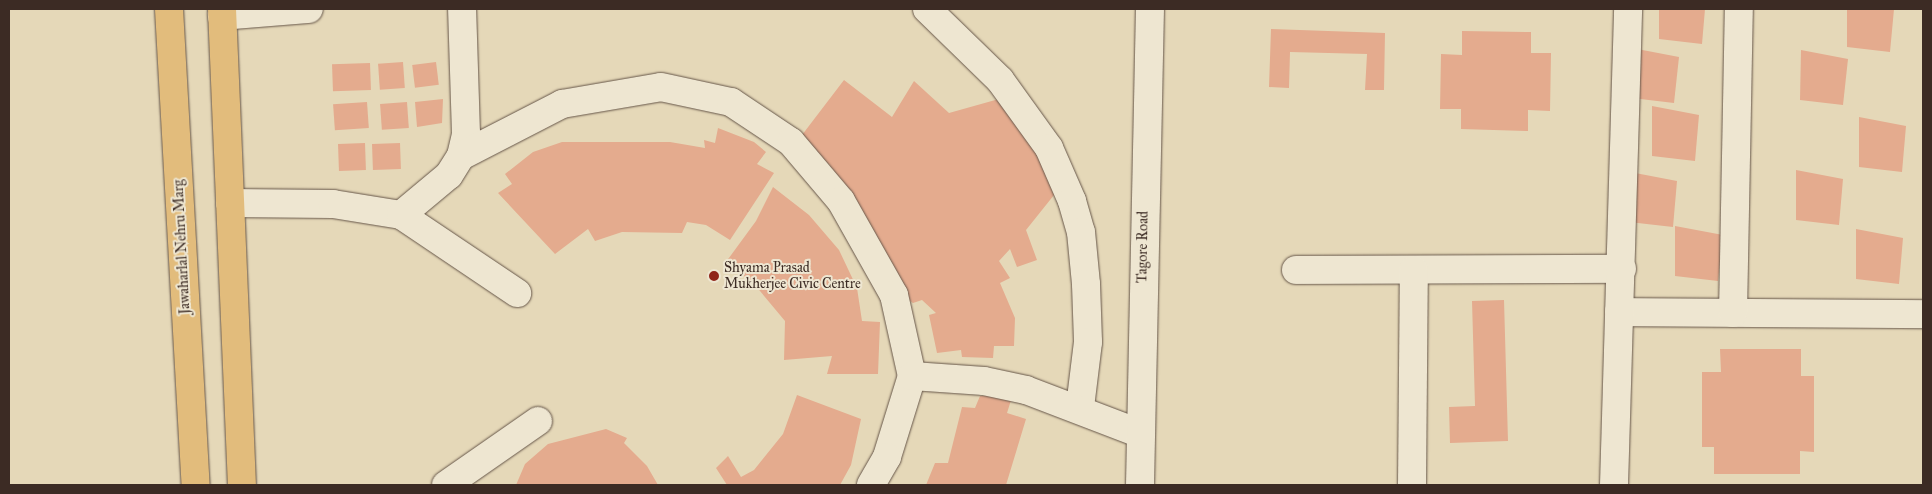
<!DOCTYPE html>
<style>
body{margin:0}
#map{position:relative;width:1932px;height:494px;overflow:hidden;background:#e5d8b8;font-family:"IM FELL Great Primer",serif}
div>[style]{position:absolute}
.building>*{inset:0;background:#e4ab8e;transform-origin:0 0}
.roads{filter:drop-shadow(0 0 1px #665649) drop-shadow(0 0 1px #665649)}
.minor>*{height:28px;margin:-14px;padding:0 14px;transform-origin:14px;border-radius:14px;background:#eee6d1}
.major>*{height:28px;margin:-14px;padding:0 14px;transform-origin:14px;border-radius:14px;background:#e2bc7c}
.dots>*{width:14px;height:14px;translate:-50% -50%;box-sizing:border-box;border:2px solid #eee6d1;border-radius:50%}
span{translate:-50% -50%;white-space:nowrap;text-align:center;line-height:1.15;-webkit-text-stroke:4px #eee6d1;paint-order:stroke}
.street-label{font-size:14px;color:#3c2b24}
.poi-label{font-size:14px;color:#3c2b24}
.left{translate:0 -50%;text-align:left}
.frame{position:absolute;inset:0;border:10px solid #3c2b24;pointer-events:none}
</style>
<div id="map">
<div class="building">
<div style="clip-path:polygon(1659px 9px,1705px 9px,1702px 44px,1659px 39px)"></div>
<div style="clip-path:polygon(1847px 9px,1894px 9px,1890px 52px,1847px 47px)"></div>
<div style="clip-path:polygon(1271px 29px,1385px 33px,1384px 90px,1365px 90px,1367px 54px,1290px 52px,1289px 88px,1269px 87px)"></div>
<div style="clip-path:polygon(1462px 31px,1531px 32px,1531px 53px,1551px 53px,1550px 111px,1528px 110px,1528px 131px,1461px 129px,1461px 109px,1440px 109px,1441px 54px,1462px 55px)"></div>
<div style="clip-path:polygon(1632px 48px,1679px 57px,1674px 103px,1632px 98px)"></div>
<div style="clip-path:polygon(1801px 50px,1848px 59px,1843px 105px,1800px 100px)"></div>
<div style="left:403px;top:62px;width:26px;height:25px;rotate:86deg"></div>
<div style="left:436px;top:62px;width:23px;height:24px;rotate:83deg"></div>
<div style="left:370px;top:63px;width:27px;height:38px;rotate:88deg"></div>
<div style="clip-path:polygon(844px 80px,892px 117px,914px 81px,949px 113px,1006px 97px,1062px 185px,1026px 230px,1037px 260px,1017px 267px,1010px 249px,999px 261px,1010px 278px,1000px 283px,1015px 318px,1014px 346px,994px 346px,993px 358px,962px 357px,961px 350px,937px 353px,929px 315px,936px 313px,922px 300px,913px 303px,902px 296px,826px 174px,830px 165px,815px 155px,802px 135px)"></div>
<div style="clip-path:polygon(443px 99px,442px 123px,417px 127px,415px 102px)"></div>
<div style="left:367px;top:102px;width:26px;height:34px;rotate:86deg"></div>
<div style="left:407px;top:102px;width:26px;height:27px;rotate:86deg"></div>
<div style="clip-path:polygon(1652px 106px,1699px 115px,1695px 161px,1652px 156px)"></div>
<div style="clip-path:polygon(1859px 117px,1906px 126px,1902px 172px,1859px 167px)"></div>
<div style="clip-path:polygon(718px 128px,754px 142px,766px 152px,757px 164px,774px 173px,730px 240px,706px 225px,687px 222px,682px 233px,622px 232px,595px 241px,588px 229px,555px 254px,498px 193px,512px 184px,505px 174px,533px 152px,562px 142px,670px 142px,705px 148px,704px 140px,715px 143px)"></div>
<div style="left:365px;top:143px;width:27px;height:27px;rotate:88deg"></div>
<div style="left:400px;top:143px;width:26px;height:28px;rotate:88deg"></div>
<div style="clip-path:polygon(1796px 170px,1843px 179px,1839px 225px,1796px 220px)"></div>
<div style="clip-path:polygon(1630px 172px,1677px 181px,1673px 227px,1629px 222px)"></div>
<div style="clip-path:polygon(773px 187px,809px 215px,839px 250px,857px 288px,862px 321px,880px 322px,878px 374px,827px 374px,832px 356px,784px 360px,785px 321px,755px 285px,726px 262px,756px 221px)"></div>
<div style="clip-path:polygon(1675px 226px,1723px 235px,1718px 281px,1675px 276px)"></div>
<div style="clip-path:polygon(1856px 229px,1903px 238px,1899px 284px,1856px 279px)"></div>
<div style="clip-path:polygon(1504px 300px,1508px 441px,1450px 443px,1449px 407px,1475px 406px,1472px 301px)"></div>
<div style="clip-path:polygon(1720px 349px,1801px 349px,1801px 376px,1814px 376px,1814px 452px,1800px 451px,1800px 474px,1714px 474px,1714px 447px,1702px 447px,1702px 372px,1721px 372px)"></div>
<div style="clip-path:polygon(797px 395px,861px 419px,851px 465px,840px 485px,727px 485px,716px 468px,728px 456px,741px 477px,754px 470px,783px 434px)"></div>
<div style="clip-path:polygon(1007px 395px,1012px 397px,1007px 413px,1026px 419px,1006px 485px,926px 485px,935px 463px,948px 463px,962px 407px,975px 408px,980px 396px)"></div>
<div style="clip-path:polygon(606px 429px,627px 438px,624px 443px,647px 466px,658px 485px,516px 485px,525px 464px,548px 444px)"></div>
</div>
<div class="roads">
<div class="minor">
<div style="left:927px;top:9px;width:102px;rotate:44.2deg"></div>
<div style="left:1000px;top:80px;width:84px;rotate:54.2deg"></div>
<div style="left:1049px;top:148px;width:58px;rotate:66.5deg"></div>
<div style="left:1072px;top:201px;width:32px;rotate:74deg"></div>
<div style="left:1081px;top:232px;width:52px;rotate:84.5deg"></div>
<div style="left:1086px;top:284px;width:58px;rotate:88deg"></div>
<div style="left:1088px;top:342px;width:65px;rotate:97deg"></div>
<div style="left:222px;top:16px;width:87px;rotate:-4.6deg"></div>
<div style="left:461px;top:156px;width:23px;rotate:-77deg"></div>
<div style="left:466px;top:134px;width:125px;rotate:-91.8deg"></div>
<div style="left:230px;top:203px;width:103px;rotate:0.6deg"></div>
<div style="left:333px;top:204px;width:69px;rotate:9.2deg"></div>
<div style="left:401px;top:215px;width:140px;rotate:33.9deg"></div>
<div style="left:401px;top:215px;width:62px;rotate:-39.8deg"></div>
<div style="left:449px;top:175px;width:22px;rotate:-58deg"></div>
<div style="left:461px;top:156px;width:114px;rotate:-27.2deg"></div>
<div style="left:562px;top:104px;width:100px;rotate:-9.7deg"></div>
<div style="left:661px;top:87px;width:72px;rotate:12.1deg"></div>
<div style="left:731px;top:102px;width:72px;rotate:33.7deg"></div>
<div style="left:791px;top:142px;width:77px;rotate:49.7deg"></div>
<div style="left:841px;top:201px;width:108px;rotate:60.6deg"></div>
<div style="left:894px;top:295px;width:83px;rotate:77.5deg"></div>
<div style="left:912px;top:376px;width:85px;rotate:107.2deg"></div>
<div style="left:887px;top:457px;width:32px;rotate:120deg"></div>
<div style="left:1296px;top:270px;width:326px;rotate:-0.2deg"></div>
<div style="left:1619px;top:312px;width:304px;rotate:0.4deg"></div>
<div style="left:1733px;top:313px;width:304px;rotate:-88.9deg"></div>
<div style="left:912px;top:376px;width:72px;rotate:4deg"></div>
<div style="left:984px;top:381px;width:43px;rotate:12.1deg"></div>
<div style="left:1026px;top:390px;width:123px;rotate:20.9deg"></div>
<div style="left:446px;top:485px;width:112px;rotate:-34.8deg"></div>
<div style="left:1140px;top:485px;width:476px;rotate:-88.8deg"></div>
<div style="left:1412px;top:485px;width:215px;rotate:-89.5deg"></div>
<div style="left:1614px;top:485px;width:476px;rotate:-88.3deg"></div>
</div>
<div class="major">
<div style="left:169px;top:9px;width:477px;rotate:86.8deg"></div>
<div style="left:222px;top:9px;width:476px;rotate:87.6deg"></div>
</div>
</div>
<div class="dots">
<div style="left:714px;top:276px;background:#8f2418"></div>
</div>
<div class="street-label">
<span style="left:182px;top:247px;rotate:-93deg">Jawaharlal Nehru Marg</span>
<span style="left:1143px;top:247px;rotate:-89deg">Tagore Road</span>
</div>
<div class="poi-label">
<span class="left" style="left:724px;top:276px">Shyama Prasad<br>Mukherjee Civic Centre</span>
</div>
<div class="frame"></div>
</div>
